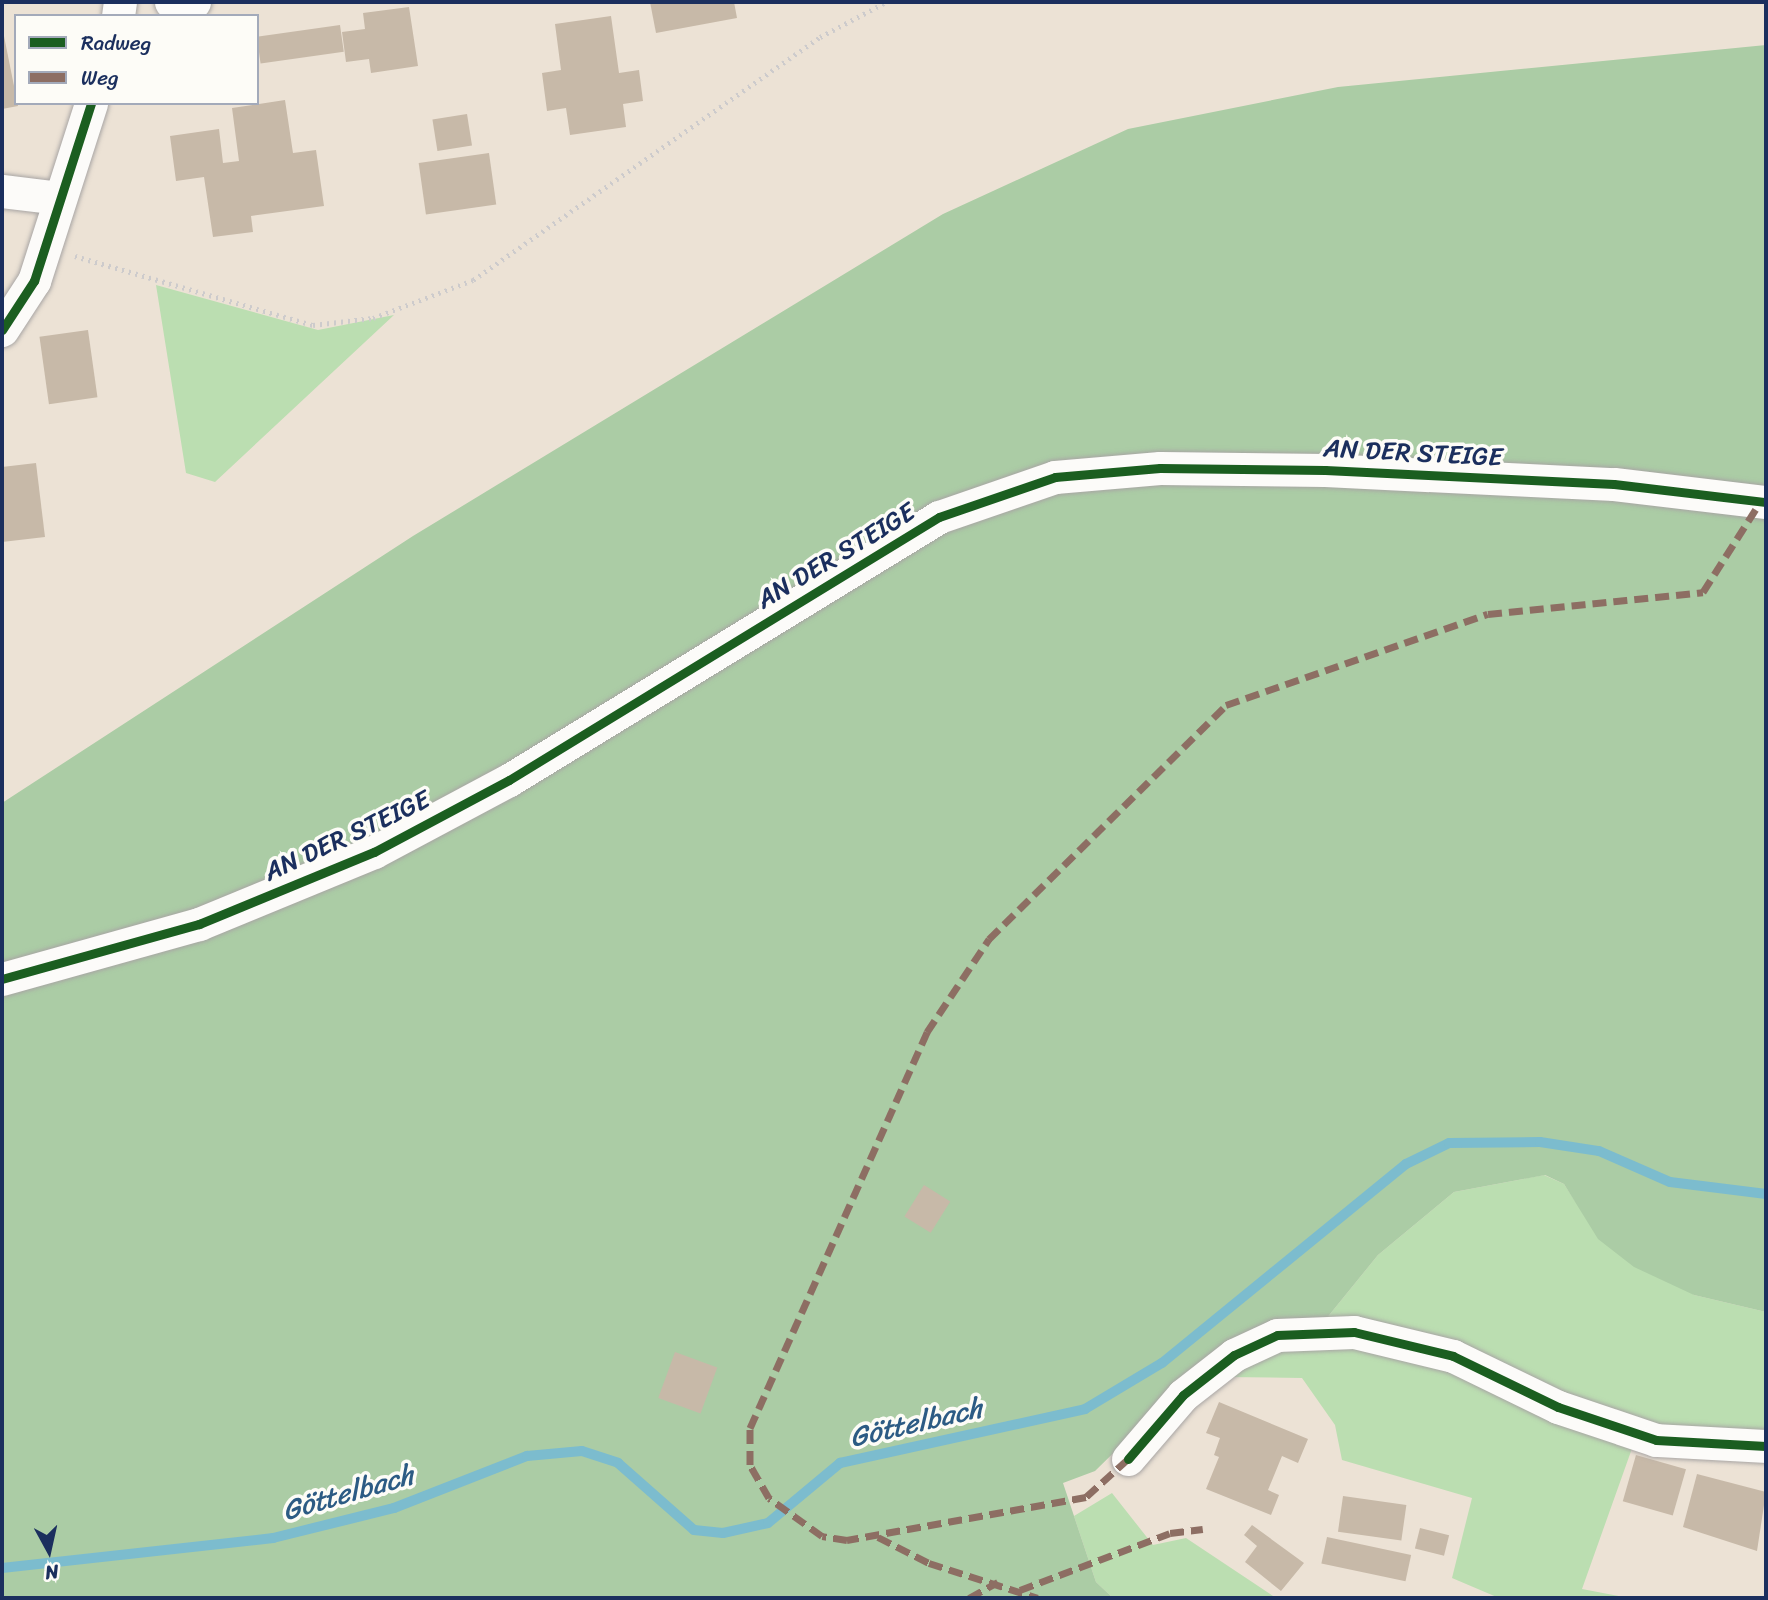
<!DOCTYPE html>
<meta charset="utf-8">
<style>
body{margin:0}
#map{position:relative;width:1768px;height:1600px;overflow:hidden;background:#ece2d5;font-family:Sriracha,sans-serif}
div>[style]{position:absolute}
.green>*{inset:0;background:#bbdeb1}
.forest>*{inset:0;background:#abcca5}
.stream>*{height:10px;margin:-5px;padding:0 5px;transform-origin:5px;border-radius:5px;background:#7cbcce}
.building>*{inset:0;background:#c7b9a8;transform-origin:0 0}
.path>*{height:4.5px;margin-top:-2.25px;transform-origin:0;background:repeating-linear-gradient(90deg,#cdcbcc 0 2px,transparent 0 7px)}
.roads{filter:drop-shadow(0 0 2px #a8a5a4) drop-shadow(0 0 2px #a8a5a4)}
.minor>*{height:33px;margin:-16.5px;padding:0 16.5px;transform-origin:16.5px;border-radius:16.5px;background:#fcfbf9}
.quiet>*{height:7px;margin-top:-3.5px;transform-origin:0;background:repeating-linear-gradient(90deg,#8d6e63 0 14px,transparent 0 21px)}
.cycleway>*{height:9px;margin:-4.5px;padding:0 4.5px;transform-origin:4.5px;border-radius:4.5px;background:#1b5e20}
span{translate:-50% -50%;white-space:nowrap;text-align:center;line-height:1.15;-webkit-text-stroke:7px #fdfcf7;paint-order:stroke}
.street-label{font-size:26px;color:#1b2f5e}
.water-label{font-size:28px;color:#2c5b84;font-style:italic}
.frame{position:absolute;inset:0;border:4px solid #1b2f5e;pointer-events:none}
.legend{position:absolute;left:14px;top:14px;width:245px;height:91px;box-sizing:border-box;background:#fdfcf7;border:2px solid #a3aaba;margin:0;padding:9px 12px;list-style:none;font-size:21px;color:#1b2f5e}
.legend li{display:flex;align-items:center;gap:14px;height:35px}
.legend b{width:35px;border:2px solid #a3aaba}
.north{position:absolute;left:14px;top:1516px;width:70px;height:70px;-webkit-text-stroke:5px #fdfcf7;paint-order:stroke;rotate:172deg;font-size:19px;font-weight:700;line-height:28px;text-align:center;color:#1b2f5e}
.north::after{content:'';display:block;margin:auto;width:24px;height:32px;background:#1b2f5e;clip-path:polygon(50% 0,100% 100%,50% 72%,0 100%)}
</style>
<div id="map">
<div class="green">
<div style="clip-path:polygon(156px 285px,318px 330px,394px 315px,215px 482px,186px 473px)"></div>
<div style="clip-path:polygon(1544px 1175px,1564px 1184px,1575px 1201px,1694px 1295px,1766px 1312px,1766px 1439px,1640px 1426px,1326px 1319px,1378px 1255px,1454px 1192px)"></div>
<div style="clip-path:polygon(1362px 1339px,1635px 1440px,1582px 1589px,1629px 1598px,1499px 1598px,1452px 1578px,1472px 1498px,1342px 1460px,1335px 1425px,1302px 1378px,1226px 1377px,1278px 1344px)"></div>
<div style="clip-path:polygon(1112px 1493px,1153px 1545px,1186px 1538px,1276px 1598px,1113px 1598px,1096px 1582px,1074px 1516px)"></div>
</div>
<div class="forest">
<div style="clip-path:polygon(1766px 45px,1766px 1312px,1694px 1295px,1634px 1267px,1598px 1239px,1564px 1184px,1545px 1175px,1454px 1192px,1378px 1255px,1326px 1319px,1189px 1379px,1095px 1471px,1063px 1483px,1096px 1582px,1113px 1598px,2px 1598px,2px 803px,413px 536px,943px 214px,1128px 129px,1338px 87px)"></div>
</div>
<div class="stream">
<div style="left:2px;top:1568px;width:273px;rotate:-6.3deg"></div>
<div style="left:273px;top:1538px;width:125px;rotate:-13.9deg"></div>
<div style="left:394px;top:1508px;width:143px;rotate:-21.4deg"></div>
<div style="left:527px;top:1456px;width:55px;rotate:-5.2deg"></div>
<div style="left:582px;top:1451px;width:38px;rotate:18deg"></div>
<div style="left:618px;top:1463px;width:101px;rotate:41.4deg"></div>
<div style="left:694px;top:1530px;width:29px;rotate:6deg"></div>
<div style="left:723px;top:1533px;width:46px;rotate:-12.5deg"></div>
<div style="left:768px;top:1523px;width:94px;rotate:-39.8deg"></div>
<div style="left:840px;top:1463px;width:251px;rotate:-12.4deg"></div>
<div style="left:1085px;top:1409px;width:90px;rotate:-30.9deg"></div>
<div style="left:1162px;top:1363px;width:315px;rotate:-39.2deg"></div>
<div style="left:1406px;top:1164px;width:48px;rotate:-26deg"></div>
<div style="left:1449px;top:1143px;width:91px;rotate:-0.6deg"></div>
<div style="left:1540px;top:1142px;width:60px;rotate:8.7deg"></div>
<div style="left:1599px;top:1151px;width:77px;rotate:23.6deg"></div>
<div style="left:1670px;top:1182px;width:97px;rotate:7.1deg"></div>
</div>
<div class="building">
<div style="clip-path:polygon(650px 2px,734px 2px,737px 18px,656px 33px)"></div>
<div style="clip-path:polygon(409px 7px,418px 66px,371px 73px,369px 59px,346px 62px,342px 32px,365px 29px,363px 13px)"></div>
<div style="clip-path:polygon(611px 16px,619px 73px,639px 70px,643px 101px,623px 104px,626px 127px,570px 135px,566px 108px,547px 111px,542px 73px,561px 70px,555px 24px)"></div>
<div style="left:340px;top:25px;width:27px;height:84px;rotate:82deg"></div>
<div style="clip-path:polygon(2px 26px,18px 106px,2px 109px)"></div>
<div style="clip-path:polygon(285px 100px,293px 153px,316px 150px,324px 206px,251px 216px,253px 232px,213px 237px,204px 177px,176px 181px,170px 136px,219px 129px,223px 163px,239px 161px,232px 108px)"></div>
<div style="left:467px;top:114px;width:32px;height:35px;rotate:81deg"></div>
<div style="left:489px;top:153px;width:52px;height:71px;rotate:82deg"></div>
<div style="left:88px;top:330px;width:68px;height:49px;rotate:82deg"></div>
<div style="clip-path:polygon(36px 463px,45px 537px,2px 542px,2px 467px)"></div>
<div style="left:924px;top:1185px;width:31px;height:37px;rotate:32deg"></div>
<div style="left:675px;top:1352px;width:45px;height:49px;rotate:20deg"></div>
<div style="clip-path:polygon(1219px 1402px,1308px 1439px,1298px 1463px,1282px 1456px,1268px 1490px,1279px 1495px,1271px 1515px,1206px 1489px,1219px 1457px,1214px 1455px,1220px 1438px,1206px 1433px)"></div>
<div style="left:1636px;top:1455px;width:52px;height:48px;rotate:16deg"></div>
<div style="clip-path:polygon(1697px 1474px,1766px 1492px,1757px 1551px,1683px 1527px)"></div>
<div style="left:1343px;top:1496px;width:64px;height:36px;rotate:8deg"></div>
<div style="clip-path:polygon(1252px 1525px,1304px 1563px,1281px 1591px,1245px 1562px,1257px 1546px,1244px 1535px)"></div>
<div style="left:1420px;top:1528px;width:30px;height:21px;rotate:14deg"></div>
<div style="left:1327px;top:1537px;width:86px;height:27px;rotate:12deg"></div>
</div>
<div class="path">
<div style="left:75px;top:256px;width:248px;rotate:16.2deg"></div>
<div style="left:313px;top:325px;width:60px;rotate:-6.7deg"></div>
<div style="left:373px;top:318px;width:107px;rotate:-20.8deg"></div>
<div style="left:473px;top:280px;width:424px;rotate:-35deg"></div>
<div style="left:820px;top:37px;width:75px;rotate:-27.9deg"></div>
</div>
<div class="roads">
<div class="minor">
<div style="left:171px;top:2px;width:23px"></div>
<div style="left:118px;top:16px;width:14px;rotate:-82deg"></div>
<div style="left:2px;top:191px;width:57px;rotate:7deg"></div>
<div style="left:2px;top:330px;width:59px;rotate:-56.9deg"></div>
<div style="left:34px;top:281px;width:187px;rotate:-72.2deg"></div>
<div style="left:2px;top:979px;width:205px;rotate:-15.6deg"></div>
<div style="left:199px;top:924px;width:189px;rotate:-22.4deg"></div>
<div style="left:374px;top:852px;width:153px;rotate:-28.1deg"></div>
<div style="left:509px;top:780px;width:504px;rotate:-31.45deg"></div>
<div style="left:939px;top:517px;width:123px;rotate:-19deg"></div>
<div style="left:1055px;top:477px;width:105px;rotate:-4.9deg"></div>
<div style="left:1160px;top:468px;width:165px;rotate:0.7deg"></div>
<div style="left:1325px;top:470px;width:289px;rotate:2.8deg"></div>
<div style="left:1614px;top:484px;width:153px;rotate:6.8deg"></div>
<div style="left:1128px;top:1459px;width:84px;rotate:-49.3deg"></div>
<div style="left:1183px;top:1395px;width:65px;rotate:-38.1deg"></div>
<div style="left:1234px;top:1355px;width:47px;rotate:-24.9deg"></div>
<div style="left:1277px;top:1335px;width:77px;rotate:-2.2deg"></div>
<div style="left:1354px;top:1332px;width:102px;rotate:13.6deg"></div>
<div style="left:1453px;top:1356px;width:117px;rotate:25.9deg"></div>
<div style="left:1558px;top:1407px;width:103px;rotate:18.6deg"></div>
<div style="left:1656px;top:1440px;width:110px;rotate:3.1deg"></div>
</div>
</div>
<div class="quiet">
<div style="left:1128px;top:1459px;width:57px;rotate:137.9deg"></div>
<div style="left:1086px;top:1497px;width:243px;rotate:169.8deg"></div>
<div style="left:847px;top:1540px;width:25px;rotate:-171deg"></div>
<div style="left:822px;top:1536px;width:65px;rotate:-144.4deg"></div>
<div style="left:769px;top:1498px;width:38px;rotate:-120deg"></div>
<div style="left:750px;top:1465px;width:37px;rotate:-90deg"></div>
<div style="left:750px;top:1428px;width:434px;rotate:-65.9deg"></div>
<div style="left:927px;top:1032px;width:112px;rotate:-56.3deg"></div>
<div style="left:989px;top:939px;width:333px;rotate:-44.6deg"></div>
<div style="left:1226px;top:705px;width:277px;rotate:-19.2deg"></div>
<div style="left:1488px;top:614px;width:216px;rotate:-5.8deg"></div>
<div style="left:1703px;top:592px;width:108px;rotate:-57.5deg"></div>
<div style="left:878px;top:1537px;width:57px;rotate:27deg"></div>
<div style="left:929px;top:1563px;width:114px;rotate:17.8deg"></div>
<div style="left:1020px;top:1590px;width:160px;rotate:-20.8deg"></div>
<div style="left:1170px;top:1533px;width:33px;rotate:-7deg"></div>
<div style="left:969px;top:1598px;width:33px;rotate:-29deg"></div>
</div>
<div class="cycleway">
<div style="left:2px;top:330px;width:59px;rotate:-56.9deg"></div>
<div style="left:34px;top:281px;width:187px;rotate:-72.2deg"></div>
<div style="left:2px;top:979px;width:205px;rotate:-15.6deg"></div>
<div style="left:199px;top:924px;width:189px;rotate:-22.4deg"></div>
<div style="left:374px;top:852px;width:153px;rotate:-28.1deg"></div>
<div style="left:509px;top:780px;width:504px;rotate:-31.45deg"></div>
<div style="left:939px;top:517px;width:123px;rotate:-19deg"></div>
<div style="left:1055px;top:477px;width:105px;rotate:-4.9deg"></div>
<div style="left:1160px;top:468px;width:165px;rotate:0.7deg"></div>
<div style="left:1325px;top:470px;width:289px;rotate:2.8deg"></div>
<div style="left:1614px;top:484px;width:153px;rotate:6.8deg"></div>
<div style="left:1128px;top:1459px;width:84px;rotate:-49.3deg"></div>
<div style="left:1183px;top:1395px;width:65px;rotate:-38.1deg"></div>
<div style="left:1234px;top:1355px;width:47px;rotate:-24.9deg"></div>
<div style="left:1277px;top:1335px;width:77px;rotate:-2.2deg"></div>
<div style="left:1354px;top:1332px;width:102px;rotate:13.6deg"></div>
<div style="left:1453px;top:1356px;width:117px;rotate:25.9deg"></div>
<div style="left:1558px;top:1407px;width:103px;rotate:18.6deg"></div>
<div style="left:1656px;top:1440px;width:110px;rotate:3.1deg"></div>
</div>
<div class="street-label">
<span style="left:1413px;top:453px;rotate:3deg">AN DER STEIGE</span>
<span style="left:836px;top:556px;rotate:-31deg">AN DER STEIGE</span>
<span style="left:347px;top:836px;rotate:-25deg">AN DER STEIGE</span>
</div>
<div class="water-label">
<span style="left:916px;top:1423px;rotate:-13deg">Göttelbach</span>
<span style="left:348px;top:1493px;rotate:-16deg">Göttelbach</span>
</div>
<div class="frame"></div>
<ul class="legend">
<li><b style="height:9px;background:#1b5e20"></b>Radweg</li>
<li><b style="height:9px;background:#8d6e63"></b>Weg</li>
</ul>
<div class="north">N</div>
</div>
